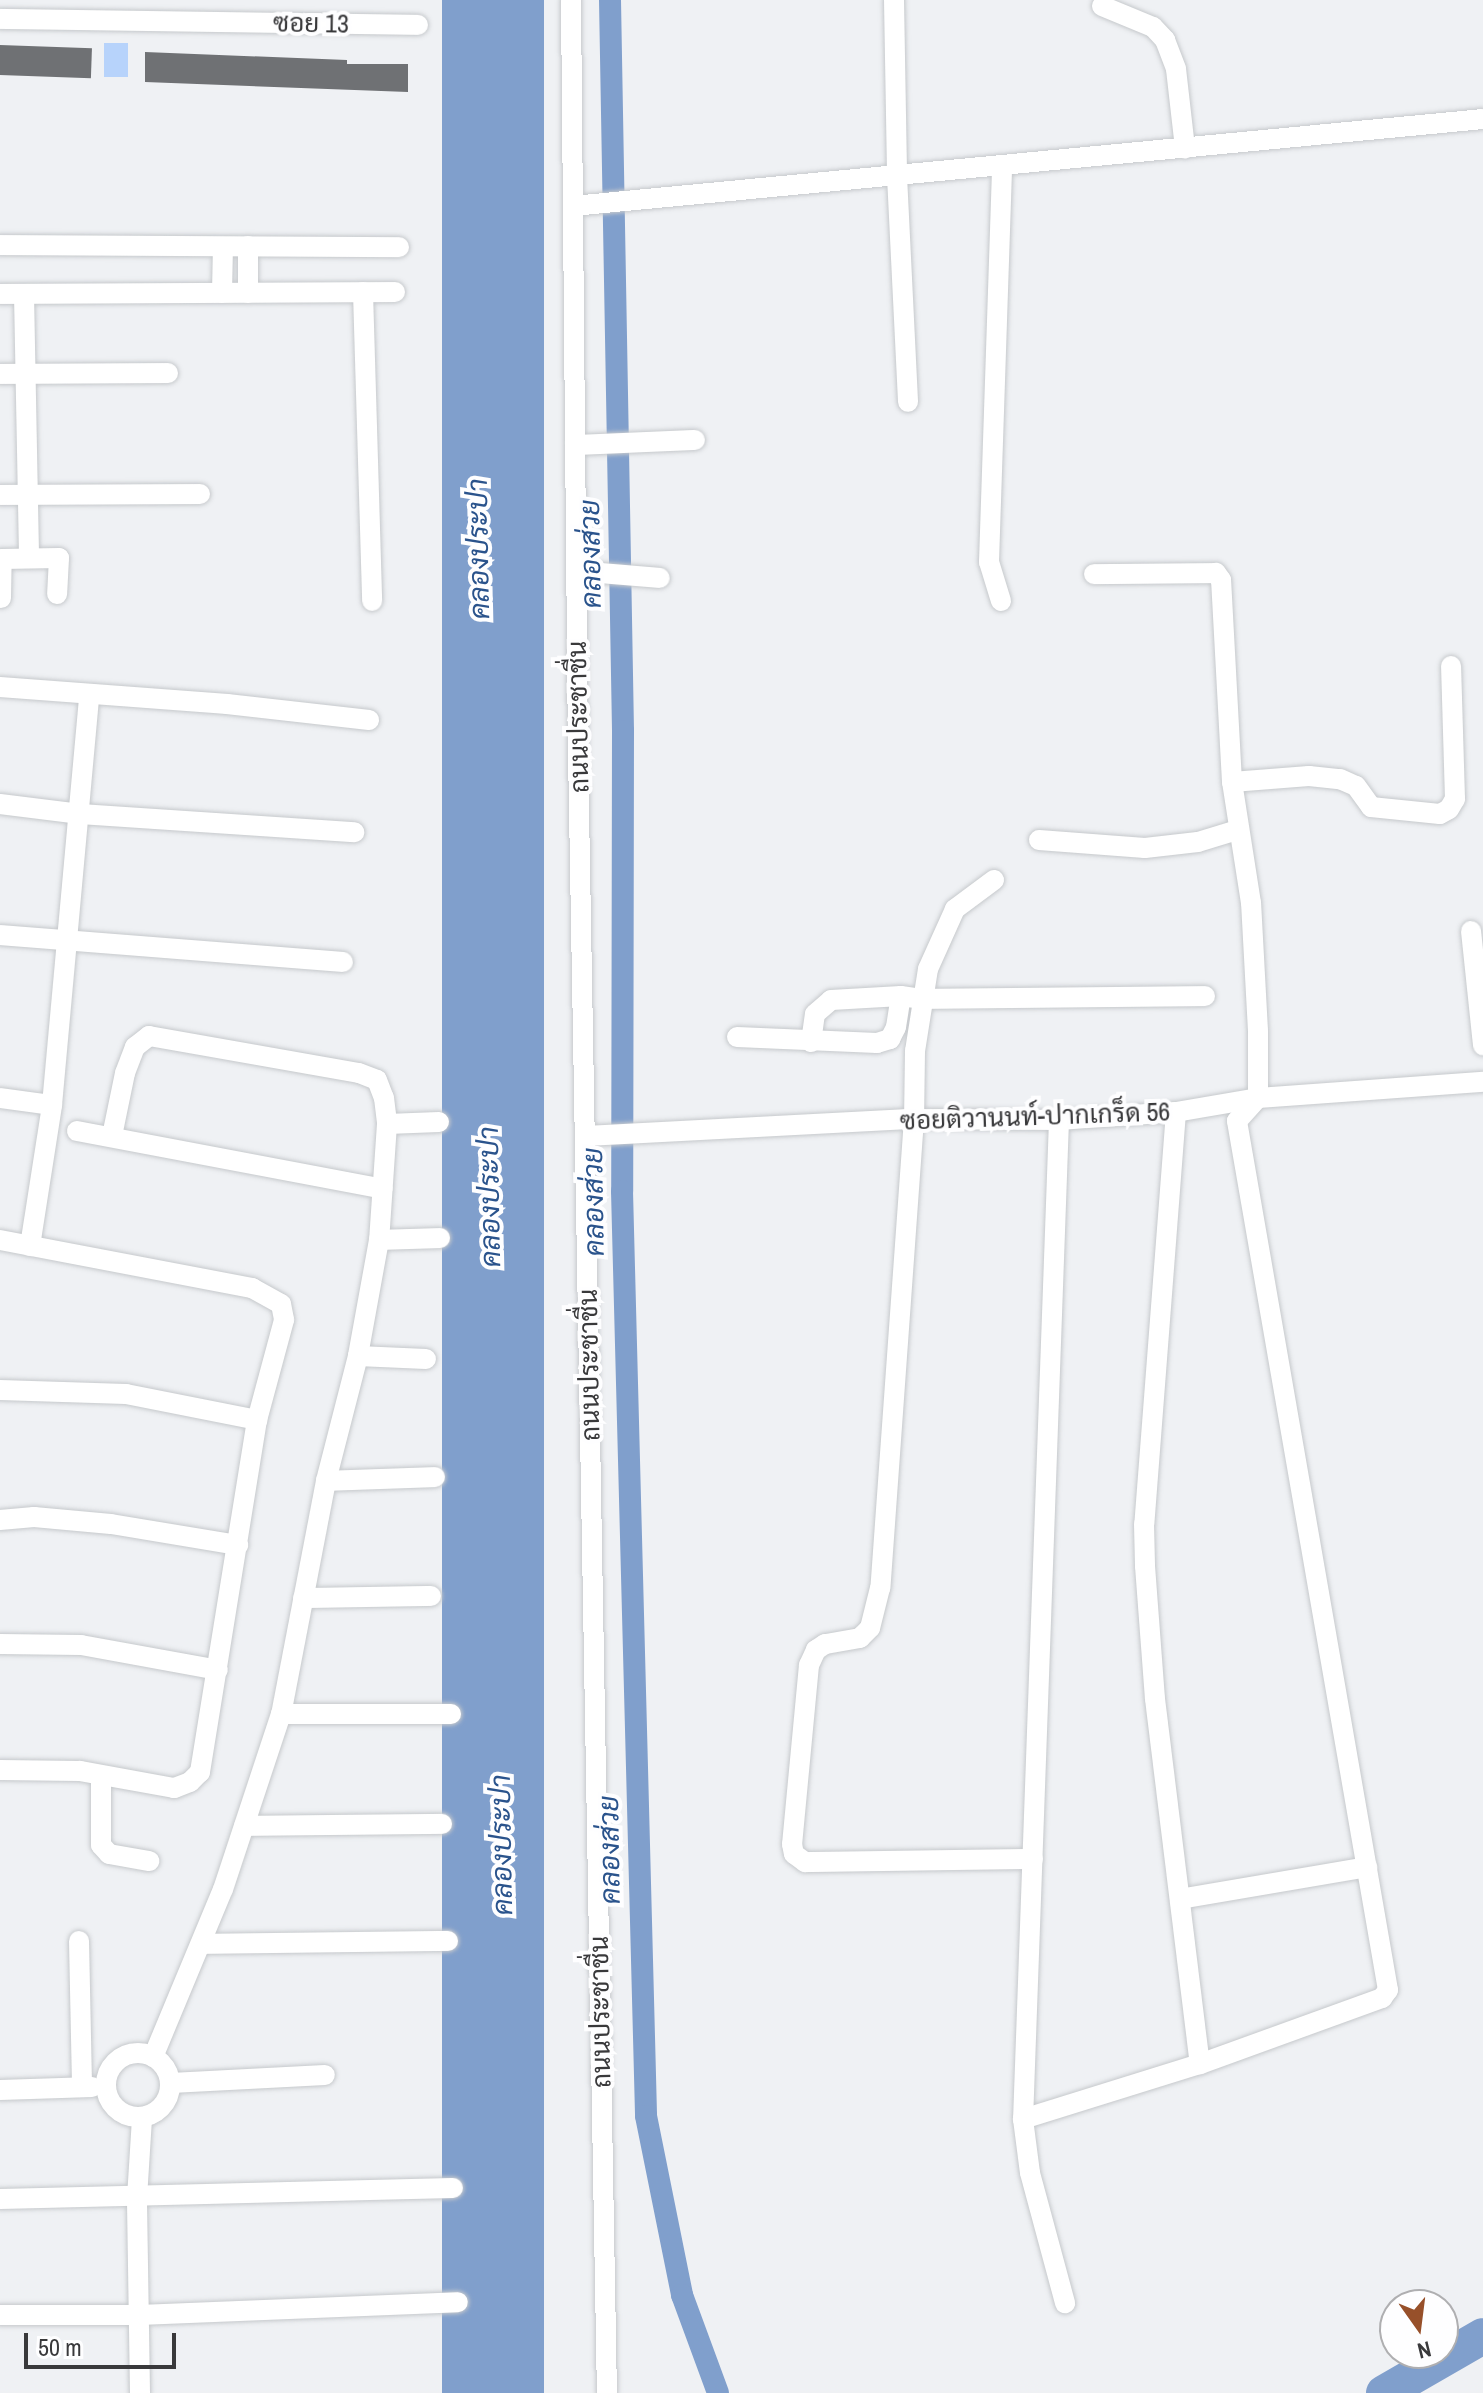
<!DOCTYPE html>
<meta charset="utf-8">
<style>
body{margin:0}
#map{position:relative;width:1483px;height:2393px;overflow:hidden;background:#eff1f4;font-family:"Archivo Narrow",Sarabun,sans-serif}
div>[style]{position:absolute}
.green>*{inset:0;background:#b7d3fb;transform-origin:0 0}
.water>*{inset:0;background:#809fcc;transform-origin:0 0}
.canal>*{height:22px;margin:-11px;padding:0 11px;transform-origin:11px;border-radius:11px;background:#809fcc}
.river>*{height:36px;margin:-18px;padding:0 18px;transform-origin:18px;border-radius:18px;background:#809fcc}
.building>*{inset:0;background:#6f7174;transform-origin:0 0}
.roads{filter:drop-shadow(0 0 2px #c6c9cc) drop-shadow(0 0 2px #c6c9cc)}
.minor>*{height:20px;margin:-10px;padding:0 10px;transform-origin:10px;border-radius:10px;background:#fff}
.minor>.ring{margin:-10px;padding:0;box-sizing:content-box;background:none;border:20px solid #fff;border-radius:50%}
span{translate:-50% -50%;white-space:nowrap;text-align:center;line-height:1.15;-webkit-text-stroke:8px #fefeff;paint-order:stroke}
.street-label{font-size:26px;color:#39393b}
.water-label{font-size:28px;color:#2a538c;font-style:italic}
.north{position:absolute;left:1379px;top:2289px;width:80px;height:80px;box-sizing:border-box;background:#fefeff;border:2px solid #afafb1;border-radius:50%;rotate:166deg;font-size:22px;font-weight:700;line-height:32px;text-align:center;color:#39393b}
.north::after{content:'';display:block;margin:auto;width:28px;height:36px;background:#97502a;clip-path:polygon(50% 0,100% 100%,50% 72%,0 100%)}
.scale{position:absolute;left:24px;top:2333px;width:152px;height:36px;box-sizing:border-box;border:4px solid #39393b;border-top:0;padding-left:10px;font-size:24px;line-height:28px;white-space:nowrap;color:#39393b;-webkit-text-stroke:6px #fefeff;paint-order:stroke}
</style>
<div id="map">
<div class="green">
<div style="left:104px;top:43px;width:24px;height:34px"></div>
</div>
<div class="water">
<div style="left:442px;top:0;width:102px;height:2393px"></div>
</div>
<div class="canal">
<div style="left:610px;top:0;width:731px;rotate:88.98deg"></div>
<div style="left:623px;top:731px;width:460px;rotate:90.1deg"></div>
<div style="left:622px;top:1191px;width:925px;rotate:88.51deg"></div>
<div style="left:646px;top:2116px;width:183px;rotate:78.6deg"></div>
<div style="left:682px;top:2295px;width:104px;rotate:69.8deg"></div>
</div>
<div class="river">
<div style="left:1384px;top:2393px;width:114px;rotate:-29.9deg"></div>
</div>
<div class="building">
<div style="left:0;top:45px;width:92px;height:30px;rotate:2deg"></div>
<div style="clip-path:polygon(145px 52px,347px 60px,347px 64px,408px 64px,408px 92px,145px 82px)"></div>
</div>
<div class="roads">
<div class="minor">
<div style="left:571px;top:0;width:752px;rotate:89.47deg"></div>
<div style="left:578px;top:752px;width:1641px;rotate:88.99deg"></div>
<div style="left:894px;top:0;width:176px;rotate:89deg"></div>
<div style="left:897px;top:176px;width:226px;rotate:87.2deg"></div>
<div style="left:1102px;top:6px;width:55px;rotate:22.4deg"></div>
<div style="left:1153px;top:27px;width:18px;rotate:47deg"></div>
<div style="left:1165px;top:40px;width:31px;rotate:69deg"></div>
<div style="left:1176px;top:69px;width:80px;rotate:83.5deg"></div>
<div style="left:0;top:19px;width:418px;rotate:0.8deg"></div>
<div style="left:573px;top:206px;width:914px;rotate:-5.46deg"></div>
<div style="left:0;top:245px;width:399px;rotate:0.3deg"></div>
<div style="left:248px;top:246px;width:47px;rotate:90deg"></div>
<div style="left:363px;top:292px;width:309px;rotate:88.3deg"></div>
<div style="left:222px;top:293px;width:46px;rotate:-88.8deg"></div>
<div style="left:0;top:294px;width:395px;rotate:-0.3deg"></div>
<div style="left:24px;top:294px;width:264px;rotate:88.9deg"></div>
<div style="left:0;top:374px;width:168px;rotate:-0.3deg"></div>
<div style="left:575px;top:445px;width:120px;rotate:-2.4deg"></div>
<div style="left:0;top:495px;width:200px;rotate:-0.3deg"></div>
<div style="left:577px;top:571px;width:83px;rotate:4.8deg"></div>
<div style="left:1px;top:598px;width:39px;rotate:-89deg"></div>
<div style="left:2px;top:559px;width:57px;rotate:-1deg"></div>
<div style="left:59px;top:558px;width:36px;rotate:93deg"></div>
<div style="left:1001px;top:601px;width:41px;rotate:-107.1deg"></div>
<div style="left:989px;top:562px;width:396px;rotate:-88.1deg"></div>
<div style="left:0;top:687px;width:228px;rotate:4.3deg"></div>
<div style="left:227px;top:704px;width:143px;rotate:6.4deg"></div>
<div style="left:1232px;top:782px;width:77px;rotate:-4.5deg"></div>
<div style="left:1309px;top:776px;width:31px;rotate:6deg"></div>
<div style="left:1340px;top:779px;width:17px;rotate:24deg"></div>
<div style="left:1356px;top:786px;width:26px;rotate:54deg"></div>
<div style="left:1371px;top:807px;width:69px;rotate:5.8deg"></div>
<div style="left:1440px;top:814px;width:10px;rotate:-29deg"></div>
<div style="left:1449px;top:809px;width:12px;rotate:-59deg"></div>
<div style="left:1455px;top:799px;width:133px;rotate:-91.7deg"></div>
<div style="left:0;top:804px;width:81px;rotate:7.1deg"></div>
<div style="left:80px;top:814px;width:275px;rotate:3.8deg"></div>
<div style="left:1039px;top:840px;width:106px;rotate:4.3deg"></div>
<div style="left:1145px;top:848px;width:53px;rotate:-6.5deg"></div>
<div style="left:1198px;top:842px;width:41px;rotate:-17.1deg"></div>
<div style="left:994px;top:880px;width:49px;rotate:143.4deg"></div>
<div style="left:955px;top:909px;width:66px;rotate:114.2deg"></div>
<div style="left:928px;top:969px;width:83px;rotate:99deg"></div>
<div style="left:915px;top:1051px;width:68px;rotate:90.8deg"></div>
<div style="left:914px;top:1119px;width:470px;rotate:94.1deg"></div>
<div style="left:880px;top:1588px;width:41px;rotate:104deg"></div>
<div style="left:870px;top:1628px;width:14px;rotate:135deg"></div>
<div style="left:860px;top:1638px;width:36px;rotate:170deg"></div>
<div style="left:825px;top:1644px;width:11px;rotate:146deg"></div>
<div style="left:816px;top:1650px;width:17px;rotate:115deg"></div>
<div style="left:809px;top:1665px;width:180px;rotate:95.4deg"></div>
<div style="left:792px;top:1844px;width:10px;rotate:79deg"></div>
<div style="left:794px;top:1854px;width:14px;rotate:36deg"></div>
<div style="left:805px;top:1862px;width:228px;rotate:-0.8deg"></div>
<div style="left:1471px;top:931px;width:115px;rotate:84deg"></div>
<div style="left:0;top:935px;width:344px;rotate:4.5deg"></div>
<div style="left:737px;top:1037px;width:140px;rotate:2.5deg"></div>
<div style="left:877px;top:1043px;width:14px;rotate:-17deg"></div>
<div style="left:890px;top:1039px;width:13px;rotate:-63deg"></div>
<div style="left:896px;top:1027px;width:31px;rotate:-81deg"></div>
<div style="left:811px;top:1042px;width:28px;rotate:-82deg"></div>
<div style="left:815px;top:1014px;width:21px;rotate:-41deg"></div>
<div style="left:831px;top:1000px;width:70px;rotate:-3.3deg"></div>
<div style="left:901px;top:996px;width:22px;rotate:8deg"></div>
<div style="left:923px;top:999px;width:282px;rotate:-0.6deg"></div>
<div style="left:0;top:1098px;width:52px;rotate:7.7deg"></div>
<div style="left:1176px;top:1112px;width:413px;rotate:94.4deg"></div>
<div style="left:1144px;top:1524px;width:42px;rotate:88.6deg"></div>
<div style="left:1145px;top:1566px;width:133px;rotate:85.7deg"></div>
<div style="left:1155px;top:1699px;width:368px;rotate:83deg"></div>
<div style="left:1059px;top:1120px;width:1000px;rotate:92.06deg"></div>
<div style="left:1023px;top:2119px;width:54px;rotate:82.6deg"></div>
<div style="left:1030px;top:2173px;width:135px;rotate:74.9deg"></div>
<div style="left:387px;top:1124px;width:52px;rotate:-2.2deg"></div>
<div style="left:77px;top:1131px;width:311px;rotate:10.7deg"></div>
<div style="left:112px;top:1136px;width:64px;rotate:-78.3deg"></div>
<div style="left:125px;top:1073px;width:28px;rotate:-69deg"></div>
<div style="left:135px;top:1047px;width:18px;rotate:-38deg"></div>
<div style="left:149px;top:1036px;width:213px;rotate:10deg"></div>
<div style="left:359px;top:1073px;width:19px;rotate:21deg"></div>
<div style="left:377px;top:1080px;width:19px;rotate:69deg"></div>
<div style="left:384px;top:1098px;width:26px;rotate:83deg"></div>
<div style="left:387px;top:1124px;width:116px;rotate:93.9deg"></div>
<div style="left:379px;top:1240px;width:118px;rotate:100.3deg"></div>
<div style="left:358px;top:1356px;width:129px;rotate:104.4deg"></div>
<div style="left:326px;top:1481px;width:237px;rotate:100.9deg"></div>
<div style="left:281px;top:1714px;width:184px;rotate:108.3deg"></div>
<div style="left:223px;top:1889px;width:182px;rotate:112.6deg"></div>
<div style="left:586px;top:1136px;width:328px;rotate:-3deg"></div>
<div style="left:914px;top:1119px;width:145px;rotate:0.4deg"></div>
<div style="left:1059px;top:1120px;width:117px;rotate:-3.9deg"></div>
<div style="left:1176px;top:1112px;width:83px;rotate:-9.7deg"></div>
<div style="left:1258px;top:1098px;width:226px;rotate:-4.1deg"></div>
<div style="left:0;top:1240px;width:257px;rotate:10.8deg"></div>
<div style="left:252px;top:1288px;width:33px;rotate:29deg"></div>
<div style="left:281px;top:1304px;width:16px;rotate:79deg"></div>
<div style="left:284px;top:1320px;width:104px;rotate:105.1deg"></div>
<div style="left:257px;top:1420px;width:357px;rotate:99.2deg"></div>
<div style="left:200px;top:1772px;width:14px;rotate:135deg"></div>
<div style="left:190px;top:1782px;width:17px;rotate:159deg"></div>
<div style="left:174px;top:1788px;width:96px;rotate:-169.7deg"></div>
<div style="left:80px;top:1771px;width:80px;rotate:-179.3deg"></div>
<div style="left:379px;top:1240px;width:61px;rotate:-1.9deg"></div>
<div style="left:30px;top:1246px;width:143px;rotate:-81.1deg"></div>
<div style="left:52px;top:1105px;width:412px;rotate:-84.8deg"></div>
<div style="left:358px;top:1356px;width:68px;rotate:2.5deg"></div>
<div style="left:0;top:1390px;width:126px;rotate:1.8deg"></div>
<div style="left:126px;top:1394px;width:134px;rotate:11.2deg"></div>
<div style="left:326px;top:1481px;width:109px;rotate:-2.1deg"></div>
<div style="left:0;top:1520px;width:34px;rotate:-5deg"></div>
<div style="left:34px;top:1517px;width:77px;rotate:5.2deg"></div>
<div style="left:111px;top:1524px;width:129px;rotate:9.4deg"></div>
<div style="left:303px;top:1598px;width:128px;rotate:-0.9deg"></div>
<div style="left:0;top:1644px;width:81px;rotate:0.7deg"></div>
<div style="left:81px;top:1645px;width:139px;rotate:10.3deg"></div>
<div style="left:281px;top:1714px;width:170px"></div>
<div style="left:101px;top:1776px;width:69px;rotate:90deg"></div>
<div style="left:101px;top:1845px;width:12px;rotate:48deg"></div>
<div style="left:109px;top:1854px;width:41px;rotate:9.9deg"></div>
<div style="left:244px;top:1826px;width:198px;rotate:-0.6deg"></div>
<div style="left:1180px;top:1899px;width:190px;rotate:-9.7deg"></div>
<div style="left:79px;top:1941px;width:146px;rotate:88.8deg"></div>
<div style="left:202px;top:1944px;width:246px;rotate:-0.7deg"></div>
<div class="ring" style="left:106px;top:2053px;width:44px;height:44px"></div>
<div style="left:171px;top:2083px;width:154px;rotate:-3deg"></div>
<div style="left:0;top:2090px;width:92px;rotate:-1.9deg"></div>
<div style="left:1023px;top:2119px;width:185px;rotate:-17.3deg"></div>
<div style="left:1200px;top:2064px;width:194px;rotate:-19.9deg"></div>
<div style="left:1382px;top:1998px;width:10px;rotate:-53deg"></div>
<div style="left:1388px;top:1990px;width:882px;rotate:-99.86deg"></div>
<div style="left:1237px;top:1121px;width:31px;rotate:-48deg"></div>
<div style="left:1258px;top:1098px;width:67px;rotate:-90deg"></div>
<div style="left:1258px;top:1031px;width:128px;rotate:-93.1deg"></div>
<div style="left:1251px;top:903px;width:122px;rotate:-98.9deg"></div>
<div style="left:1232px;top:782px;width:202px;rotate:-93.1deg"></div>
<div style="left:1221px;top:580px;width:9px;rotate:-126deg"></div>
<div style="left:1216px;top:573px;width:122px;rotate:179.5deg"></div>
<div style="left:0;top:2199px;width:453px;rotate:-1.4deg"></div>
<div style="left:0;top:2315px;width:139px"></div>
<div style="left:139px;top:2315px;width:319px;rotate:-2.3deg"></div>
<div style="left:140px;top:2393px;width:195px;rotate:-90.9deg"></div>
<div style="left:137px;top:2198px;width:80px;rotate:-86.4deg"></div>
</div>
</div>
<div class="street-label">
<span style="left:311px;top:23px;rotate:1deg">ซอย 13</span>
<span style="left:578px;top:717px;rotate:-91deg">ถนนประชาชื่น</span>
<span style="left:1035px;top:1116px;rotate:-2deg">ซอยติวานนท์-ปากเกร็ด 56</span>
<span style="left:589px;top:1365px;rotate:-91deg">ถนนประชาชื่น</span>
<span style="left:600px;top:2012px;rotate:-91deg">ถนนประชาชื่น</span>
</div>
<div class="water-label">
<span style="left:478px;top:549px;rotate:-91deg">คลองประปา</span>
<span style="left:590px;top:554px;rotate:-91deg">คลองส่วย</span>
<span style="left:489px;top:1197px;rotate:-91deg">คลองประปา</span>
<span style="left:593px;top:1202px;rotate:-91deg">คลองส่วย</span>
<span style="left:501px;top:1845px;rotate:-91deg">คลองประปา</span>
<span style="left:609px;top:1850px;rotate:-91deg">คลองส่วย</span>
</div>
<div class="north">N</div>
<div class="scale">50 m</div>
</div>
